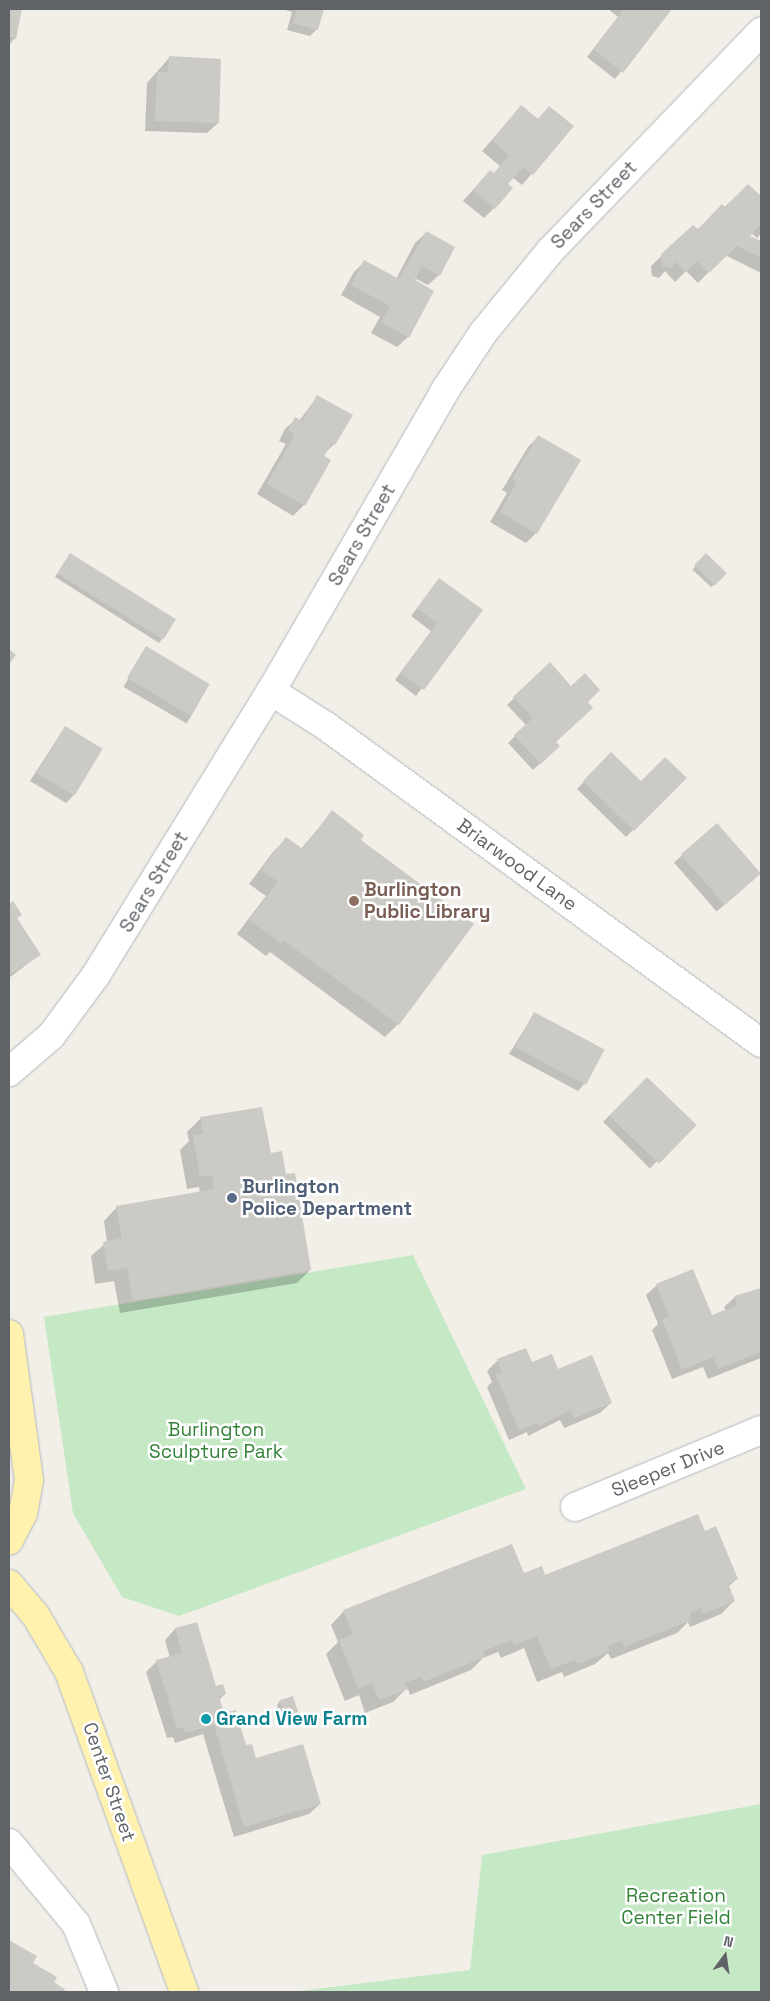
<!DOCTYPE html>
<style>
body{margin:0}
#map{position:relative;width:770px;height:2001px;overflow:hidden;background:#f1efe8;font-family:"Space Grotesk",sans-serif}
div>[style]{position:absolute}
.green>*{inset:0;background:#c5e8c5}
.shadow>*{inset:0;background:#0003;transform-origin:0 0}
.building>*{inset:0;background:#cccac5;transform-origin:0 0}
.roads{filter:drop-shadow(0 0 1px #b5b8bc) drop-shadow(0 0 1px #b5b8bc)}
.minor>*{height:28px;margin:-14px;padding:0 14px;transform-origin:14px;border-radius:14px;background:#fff}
.major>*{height:28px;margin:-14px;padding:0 14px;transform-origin:14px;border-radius:14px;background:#fff2af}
.dots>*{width:14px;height:14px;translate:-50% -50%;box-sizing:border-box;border:2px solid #fff;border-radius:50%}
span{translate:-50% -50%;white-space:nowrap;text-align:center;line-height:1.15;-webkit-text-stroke:5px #fff;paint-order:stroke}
.street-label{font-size:19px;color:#5f6368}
.education-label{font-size:19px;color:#785e54;font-weight:700}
.left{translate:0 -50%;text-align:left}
.service-label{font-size:19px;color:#4e5e75;font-weight:700}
.park-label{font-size:19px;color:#348238}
.culture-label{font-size:19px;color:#0d838f;font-weight:700}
.frame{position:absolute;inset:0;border:10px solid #5f6368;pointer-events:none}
.north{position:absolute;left:700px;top:1931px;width:50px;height:50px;-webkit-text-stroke:4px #fff;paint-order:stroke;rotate:14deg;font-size:14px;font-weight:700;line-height:20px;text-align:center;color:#5f6368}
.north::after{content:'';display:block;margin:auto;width:18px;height:22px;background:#5f6368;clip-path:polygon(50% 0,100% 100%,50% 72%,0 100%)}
</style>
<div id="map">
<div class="green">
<div style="clip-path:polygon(413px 1255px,526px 1489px,179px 1616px,122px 1597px,73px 1513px,44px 1317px)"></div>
<div style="clip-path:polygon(761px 1804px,761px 1992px,291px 1992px,470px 1970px,482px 1855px)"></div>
</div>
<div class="shadow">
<div style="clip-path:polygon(9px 9px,21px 9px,15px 38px,9px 45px)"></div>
<div style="clip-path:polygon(282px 9px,322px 9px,317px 29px,310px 36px,287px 30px,292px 12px)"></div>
<div style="clip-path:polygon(608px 9px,670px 9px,615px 79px,587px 57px,618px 17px)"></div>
<div style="clip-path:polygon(169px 58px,218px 123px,207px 133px,145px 131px,147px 83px)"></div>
<div style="clip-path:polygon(521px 107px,537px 120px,572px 127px,522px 185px,512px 177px,494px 208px,484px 218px,463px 201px,490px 171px,494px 174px,500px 166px,482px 151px)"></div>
<div style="clip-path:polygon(748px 186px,761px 198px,761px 234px,757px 238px,751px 233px,748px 236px,761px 241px,761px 273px,725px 255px,698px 283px,686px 271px,675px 282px,665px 271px,659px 278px,652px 276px,651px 266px,693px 226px,697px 231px)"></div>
<div style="clip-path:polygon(426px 233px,439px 275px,428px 285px,414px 278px,408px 337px,397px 347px,371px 333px,380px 317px,341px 295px,354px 272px,364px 262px,396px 279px,415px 243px)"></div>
<div style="clip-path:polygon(317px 397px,334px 444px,322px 456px,330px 461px,304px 505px,293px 516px,257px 494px,286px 444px,279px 441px,285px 429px,296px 419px,299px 421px)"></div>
<div style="clip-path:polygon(538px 437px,536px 533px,526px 543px,490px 522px,507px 493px,502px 490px,528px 447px)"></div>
<div style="clip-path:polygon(70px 554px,162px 639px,159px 643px,55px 577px)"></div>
<div style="left:706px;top:555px;width:26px;height:20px;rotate:43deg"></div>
<div style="clip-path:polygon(439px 579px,481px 610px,416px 696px,395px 680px,431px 631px,411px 616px)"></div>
<div style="left:146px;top:648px;width:73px;height:45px;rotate:30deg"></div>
<div style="clip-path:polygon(514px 698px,586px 702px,555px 742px,559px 746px,533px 770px,508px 743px,526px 725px,507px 705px)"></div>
<div style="clip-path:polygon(65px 727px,73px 796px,66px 803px,30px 781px)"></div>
<div style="clip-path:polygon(611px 754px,641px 783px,685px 778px,626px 837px,577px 789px)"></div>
<div style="clip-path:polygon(332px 812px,359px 840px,398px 1024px,385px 1037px,270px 952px,266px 956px,237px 934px,266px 896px,249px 884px,273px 852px,286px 839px,301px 849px)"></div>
<div style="left:717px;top:825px;width:65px;height:57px;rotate:49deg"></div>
<div style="clip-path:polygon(13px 903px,21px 914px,16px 919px,39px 955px,9px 978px,9px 905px)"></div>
<div style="clip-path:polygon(534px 1014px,585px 1083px,578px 1091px,509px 1054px)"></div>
<div style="left:647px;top:1078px;width:66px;height:62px;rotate:45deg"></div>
<div style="clip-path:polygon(201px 1118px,270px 1154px,285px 1176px,310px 1270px,297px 1283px,120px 1313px,114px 1281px,95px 1284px,91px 1256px,107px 1242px,104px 1221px,117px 1207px,200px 1193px,199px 1187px,187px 1189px,180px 1150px,189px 1141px,187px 1132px)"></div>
<div style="clip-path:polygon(657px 1285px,711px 1317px,726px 1311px,724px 1307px,735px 1297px,761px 1289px,761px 1358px,708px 1379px,703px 1367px,672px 1379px,652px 1330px,658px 1324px,646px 1295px)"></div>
<div style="clip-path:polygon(525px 1349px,531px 1364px,611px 1403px,600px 1413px,564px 1428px,560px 1420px,528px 1436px,527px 1432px,509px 1440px,487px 1387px,492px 1382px,487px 1371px,497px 1361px)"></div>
<div style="clip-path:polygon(704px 1532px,737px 1579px,728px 1587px,734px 1601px,721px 1614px,690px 1627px,688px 1622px,677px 1633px,611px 1659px,608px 1653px,595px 1664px,564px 1677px,562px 1672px,537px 1682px,524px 1648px,501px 1658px,498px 1652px,483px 1658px,471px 1670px,410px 1695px,408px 1689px,405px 1690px,393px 1702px,365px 1713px,359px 1695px,345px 1701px,326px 1654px,338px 1642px,331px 1625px,344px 1611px,523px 1575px,545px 1577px)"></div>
<div style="clip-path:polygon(196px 1623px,215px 1688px,225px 1694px,219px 1700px,223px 1715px,255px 1760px,320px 1804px,309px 1814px,234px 1837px,203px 1734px,175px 1743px,173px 1737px,167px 1738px,146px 1672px,157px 1661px,170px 1658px,165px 1640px,175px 1629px)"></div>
<div style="clip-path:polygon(280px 1701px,298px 1715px,282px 1722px,277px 1705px)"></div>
<div style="clip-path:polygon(9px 1941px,35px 1957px,31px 1963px,64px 1990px,62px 1992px,9px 1992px)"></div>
</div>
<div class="building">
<div style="clip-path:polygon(9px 9px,22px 9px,16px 39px,9px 37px)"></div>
<div style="clip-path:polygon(297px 9px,324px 9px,318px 30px,293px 23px)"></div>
<div style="clip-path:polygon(624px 9px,672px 9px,623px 73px,593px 49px)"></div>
<div style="clip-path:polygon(169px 56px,221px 59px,219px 123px,155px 121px,157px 72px,168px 72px)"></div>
<div style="clip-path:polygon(521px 105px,538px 119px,549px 106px,574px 126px,533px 175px,523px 167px,508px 184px,513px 188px,495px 209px,473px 190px,490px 170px,494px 173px,509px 155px,492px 140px)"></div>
<div style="clip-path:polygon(748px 184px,761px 196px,761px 224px,750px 236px,761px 241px,761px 258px,737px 246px,709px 273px,697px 261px,686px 272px,676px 262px,671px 268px,662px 266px,661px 254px,693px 225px,698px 229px,722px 204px,725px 207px)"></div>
<div style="clip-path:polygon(426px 231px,455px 247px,440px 276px,422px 266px,415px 280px,434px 291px,409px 338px,381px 322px,390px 306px,351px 285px,364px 260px,399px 279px)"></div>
<div style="clip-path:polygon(317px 395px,353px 415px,335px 445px,332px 443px,324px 456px,331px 460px,305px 506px,267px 484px,295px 434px,288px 430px,295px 417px,302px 421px)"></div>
<div style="clip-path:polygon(538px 435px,581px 460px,537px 534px,500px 512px,517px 482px,512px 479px)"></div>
<div style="left:70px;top:553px;width:125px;height:24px;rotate:32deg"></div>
<div style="left:706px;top:553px;width:29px;height:17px;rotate:44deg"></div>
<div style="clip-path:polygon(439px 578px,483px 610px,424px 690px,401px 673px,437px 623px,417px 608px)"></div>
<div style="left:146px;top:646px;width:74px;height:37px;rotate:31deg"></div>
<div style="clip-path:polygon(9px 649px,16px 655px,9px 664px)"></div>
<div style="clip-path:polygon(550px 662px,571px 686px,585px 673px,600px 690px,588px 702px,593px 708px,556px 742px,560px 746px,541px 764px,514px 735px,533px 718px,513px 697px)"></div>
<div style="left:65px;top:726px;width:44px;height:55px;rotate:31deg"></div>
<div style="clip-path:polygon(611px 752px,641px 781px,665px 757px,687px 778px,634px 831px,583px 781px)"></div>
<div style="clip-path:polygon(332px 810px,364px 835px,361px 840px,474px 924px,399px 1025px,283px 940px,281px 943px,249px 920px,278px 882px,261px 870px,286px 837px,303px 849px)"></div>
<div style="left:717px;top:823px;width:67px;height:48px;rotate:49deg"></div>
<div style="clip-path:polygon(13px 901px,22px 915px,17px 918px,41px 955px,9px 975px,9px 904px)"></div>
<div style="left:534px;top:1012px;width:80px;height:40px;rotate:28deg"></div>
<div style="left:647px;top:1077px;width:69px;height:54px;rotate:44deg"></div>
<div style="clip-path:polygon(262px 1107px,271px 1153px,282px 1151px,286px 1174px,295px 1173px,311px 1270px,133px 1301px,127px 1268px,108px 1271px,103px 1242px,122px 1238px,116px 1206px,214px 1189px,212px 1175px,200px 1177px,193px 1135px,203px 1134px,200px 1117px)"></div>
<div style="clip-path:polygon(693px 1269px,712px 1315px,738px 1305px,734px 1296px,761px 1288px,761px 1352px,718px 1369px,714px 1357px,682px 1370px,662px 1319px,669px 1316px,656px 1284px)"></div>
<div style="clip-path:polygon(526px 1348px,532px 1362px,552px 1354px,558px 1369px,592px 1355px,612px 1403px,574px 1418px,570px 1410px,539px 1426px,537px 1423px,519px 1430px,496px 1375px,502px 1373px,497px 1359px)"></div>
<div style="clip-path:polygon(698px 1514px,705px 1531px,716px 1526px,738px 1579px,728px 1583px,735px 1601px,703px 1614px,701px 1608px,689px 1613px,692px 1620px,624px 1647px,622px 1640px,608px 1646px,610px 1651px,578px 1664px,575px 1660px,551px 1669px,537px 1636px,514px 1645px,512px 1640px,483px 1651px,485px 1657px,423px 1682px,421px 1677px,405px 1683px,408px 1689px,379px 1700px,372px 1683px,358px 1689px,339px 1640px,353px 1634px,343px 1610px,512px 1544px,524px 1573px,542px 1566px,545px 1575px)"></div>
<div style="clip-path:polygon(197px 1622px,216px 1686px,223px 1684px,226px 1694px,219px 1696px,224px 1713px,236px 1710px,246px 1745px,252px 1744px,256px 1758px,303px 1744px,321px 1804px,244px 1827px,214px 1725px,185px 1733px,183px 1727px,177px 1729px,156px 1660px,182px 1653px,175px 1628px)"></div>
<div style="left:293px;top:1696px;width:20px;height:14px;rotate:72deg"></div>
<div style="clip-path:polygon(9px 1940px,37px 1956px,33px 1963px,57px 1977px,54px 1983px,65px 1989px,64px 1992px,9px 1992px)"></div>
</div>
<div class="roads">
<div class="minor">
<div style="left:271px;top:691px;width:65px;rotate:32.5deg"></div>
<div style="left:326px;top:726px;width:538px;rotate:36.08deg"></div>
<div style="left:9px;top:1072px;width:55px;rotate:-40.6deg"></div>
<div style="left:51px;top:1036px;width:76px;rotate:-53.6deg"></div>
<div style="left:96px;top:975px;width:334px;rotate:-58.4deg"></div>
<div style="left:271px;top:691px;width:345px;rotate:-59.9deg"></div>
<div style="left:444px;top:392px;width:71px;rotate:-56.5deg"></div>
<div style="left:483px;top:333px;width:107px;rotate:-50.7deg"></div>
<div style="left:551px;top:250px;width:303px;rotate:-46.1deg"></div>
<div style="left:575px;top:1507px;width:201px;rotate:-22.5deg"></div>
<div style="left:9px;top:1843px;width:105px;rotate:50.4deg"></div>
<div style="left:76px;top:1924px;width:74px;rotate:67.6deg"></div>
</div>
<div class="major">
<div style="left:9px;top:1334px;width:147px;rotate:82.2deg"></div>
<div style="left:29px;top:1480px;width:34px;rotate:100deg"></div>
<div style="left:23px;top:1513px;width:31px;rotate:117deg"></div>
<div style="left:9px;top:1584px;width:42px;rotate:49.8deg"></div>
<div style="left:36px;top:1616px;width:65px;rotate:59.5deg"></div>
<div style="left:69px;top:1672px;width:340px;rotate:70.2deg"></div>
</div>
</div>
<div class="dots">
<div style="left:354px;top:901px;background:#8d6e63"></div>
<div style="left:232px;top:1198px;background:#5c6f8a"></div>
<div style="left:206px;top:1719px;background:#0f9aa8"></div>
</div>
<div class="street-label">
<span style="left:594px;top:205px;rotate:-46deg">Sears Street</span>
<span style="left:362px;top:535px;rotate:-60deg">Sears Street</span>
<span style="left:517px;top:865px;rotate:36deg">Briarwood Lane</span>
<span style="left:154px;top:882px;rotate:-59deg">Sears Street</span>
<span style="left:668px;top:1469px;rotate:-22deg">Sleeper Drive</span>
<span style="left:109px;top:1782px;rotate:71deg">Center Street</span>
</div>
<div class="education-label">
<span class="left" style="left:364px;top:901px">Burlington<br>Public Library</span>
</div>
<div class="service-label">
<span class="left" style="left:242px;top:1198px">Burlington<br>Police Department</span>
</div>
<div class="park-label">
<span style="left:216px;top:1441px">Burlington<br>Sculpture Park</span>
<span style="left:676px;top:1907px">Recreation<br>Center Field</span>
</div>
<div class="culture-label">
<span class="left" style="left:216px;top:1719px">Grand View Farm</span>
</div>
<div class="frame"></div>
<div class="north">N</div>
</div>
